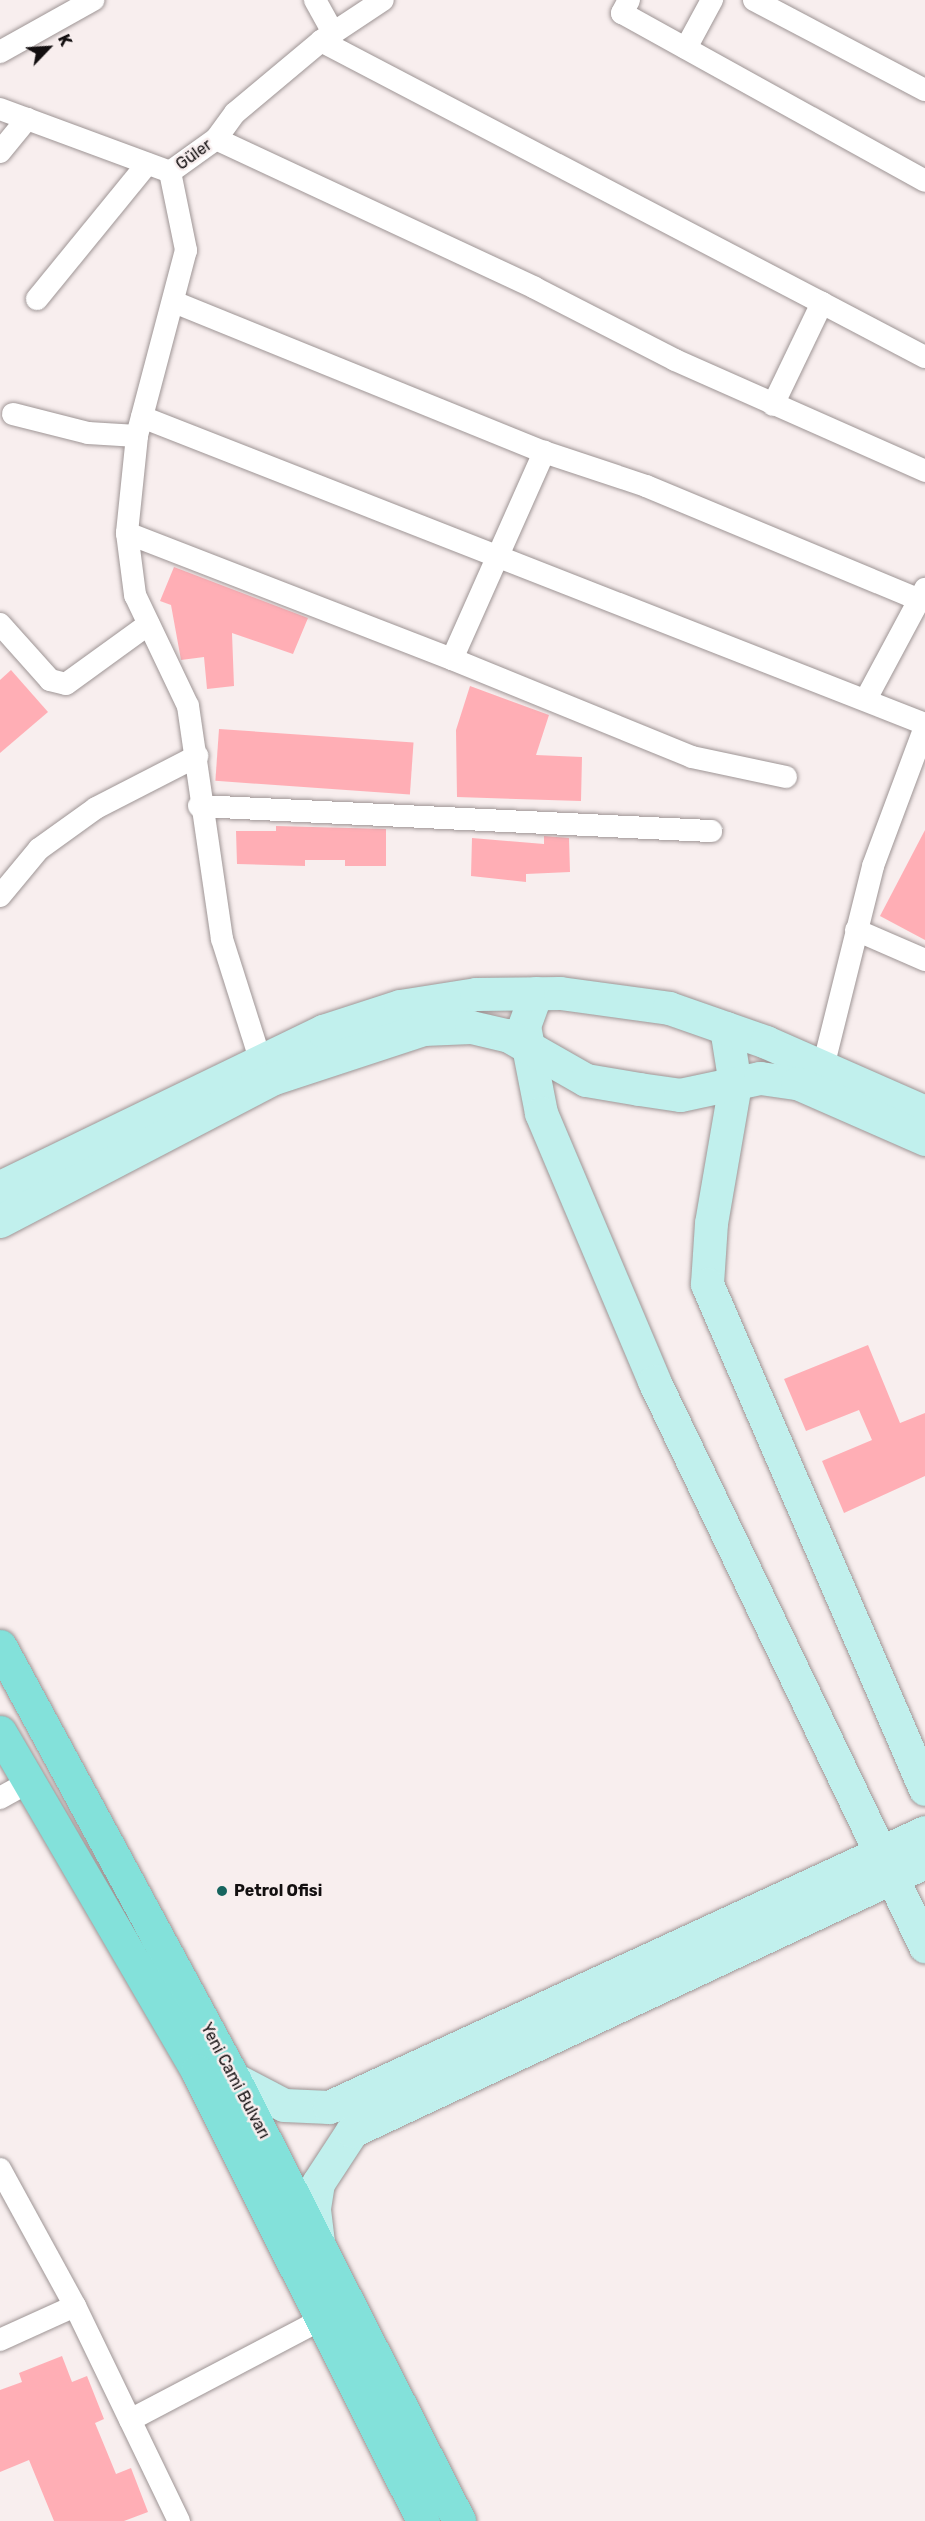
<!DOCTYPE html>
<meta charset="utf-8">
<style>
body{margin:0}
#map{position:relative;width:925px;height:2521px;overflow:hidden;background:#f8eeee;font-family:Rubik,sans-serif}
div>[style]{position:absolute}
.building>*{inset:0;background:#ffaeb5;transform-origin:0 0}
.roads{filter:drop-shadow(0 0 2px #9e9595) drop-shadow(0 0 2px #9e9595)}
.street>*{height:22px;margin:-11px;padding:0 11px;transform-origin:11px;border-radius:11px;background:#fff}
.secondary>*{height:33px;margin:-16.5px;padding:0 16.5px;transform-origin:16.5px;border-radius:16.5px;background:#c1f0ed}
.primary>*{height:33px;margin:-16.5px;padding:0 16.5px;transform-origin:16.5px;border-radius:16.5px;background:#83e1da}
.dots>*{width:16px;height:16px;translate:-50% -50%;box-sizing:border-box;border:3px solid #f8eeee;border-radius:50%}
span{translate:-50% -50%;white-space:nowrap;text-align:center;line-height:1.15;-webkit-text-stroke:5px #f8eeee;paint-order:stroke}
.street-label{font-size:16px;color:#130f10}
.poi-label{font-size:16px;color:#130f10;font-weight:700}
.left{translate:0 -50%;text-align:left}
.north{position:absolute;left:18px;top:18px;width:60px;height:60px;-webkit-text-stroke:4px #f8eeee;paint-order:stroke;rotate:65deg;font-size:16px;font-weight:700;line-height:24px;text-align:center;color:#130f10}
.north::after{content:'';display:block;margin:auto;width:21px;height:27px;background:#130f10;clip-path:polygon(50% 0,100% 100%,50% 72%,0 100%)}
</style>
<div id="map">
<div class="building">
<div style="clip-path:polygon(174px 567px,308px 618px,293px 654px,232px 633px,234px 686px,207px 689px,204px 657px,181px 660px,171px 605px,160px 601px)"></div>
<div style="clip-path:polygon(11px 670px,48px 712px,0 753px,0 680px)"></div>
<div style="clip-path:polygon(470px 686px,549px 715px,536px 755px,582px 757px,581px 801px,457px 797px,456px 730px)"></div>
<div style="left:219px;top:729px;width:195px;height:52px;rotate:4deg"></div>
<div style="clip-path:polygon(276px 826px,386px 829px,386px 866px,345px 866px,345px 860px,305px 860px,305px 866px,237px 864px,236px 831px,276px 831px)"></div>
<div style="clip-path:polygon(925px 830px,925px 940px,880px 916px)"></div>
<div style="clip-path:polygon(544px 836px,569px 838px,570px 872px,526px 874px,526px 882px,471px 876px,472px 838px,544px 844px)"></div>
<div style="clip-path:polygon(868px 1345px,900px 1423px,925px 1413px,925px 1476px,844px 1513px,822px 1461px,872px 1440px,859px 1410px,806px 1431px,784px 1379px)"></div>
<div style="clip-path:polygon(62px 2356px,72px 2382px,87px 2376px,104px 2419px,95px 2423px,116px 2474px,131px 2468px,148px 2512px,124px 2521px,54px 2521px,29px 2460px,0 2472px,0 2390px,22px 2382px,19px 2373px)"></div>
</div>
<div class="roads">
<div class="street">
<div style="left:315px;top:0;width:38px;rotate:61deg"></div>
<div style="left:629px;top:0;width:15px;rotate:118deg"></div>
<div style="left:622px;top:13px;width:346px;rotate:29deg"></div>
<div style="left:754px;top:0;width:193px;rotate:27.8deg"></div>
<div style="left:321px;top:41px;width:565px;rotate:27.61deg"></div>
<div style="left:822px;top:303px;width:113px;rotate:115.7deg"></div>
<div style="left:686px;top:48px;width:55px;rotate:-61.6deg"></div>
<div style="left:0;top:52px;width:107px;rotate:-29.2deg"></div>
<div style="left:0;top:109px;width:181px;rotate:20.3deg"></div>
<div style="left:170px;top:172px;width:57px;rotate:-35.7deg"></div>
<div style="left:216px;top:139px;width:32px;rotate:-54deg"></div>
<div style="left:235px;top:113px;width:112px;rotate:-39.9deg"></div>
<div style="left:321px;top:41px;width:74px;rotate:-33.5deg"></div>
<div style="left:216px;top:139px;width:352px;rotate:25deg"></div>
<div style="left:535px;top:288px;width:157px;rotate:27.2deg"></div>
<div style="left:675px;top:360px;width:274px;rotate:23.9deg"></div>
<div style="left:0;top:152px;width:43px;rotate:-50.7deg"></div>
<div style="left:170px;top:172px;width:80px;rotate:78.4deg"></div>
<div style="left:186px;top:250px;width:192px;rotate:104.8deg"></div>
<div style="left:137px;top:436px;width:98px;rotate:95.9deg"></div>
<div style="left:127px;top:533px;width:63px;rotate:82.6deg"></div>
<div style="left:135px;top:595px;width:123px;rotate:64.5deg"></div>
<div style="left:188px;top:706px;width:235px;rotate:81.7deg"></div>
<div style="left:222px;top:939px;width:126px;rotate:72.4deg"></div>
<div style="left:37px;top:299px;width:174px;rotate:-50.8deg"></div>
<div style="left:174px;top:302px;width:399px;rotate:22.1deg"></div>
<div style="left:822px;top:303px;width:116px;rotate:27.7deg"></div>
<div style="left:13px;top:414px;width:77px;rotate:14.2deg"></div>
<div style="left:88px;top:433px;width:49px;rotate:3.5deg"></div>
<div style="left:142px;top:417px;width:841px;rotate:21.41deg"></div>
<div style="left:127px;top:533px;width:349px;rotate:21.2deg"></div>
<div style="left:452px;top:659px;width:227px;rotate:-66deg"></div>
<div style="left:544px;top:452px;width:108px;rotate:18.4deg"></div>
<div style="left:646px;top:486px;width:297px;rotate:22.6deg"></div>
<div style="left:0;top:624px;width:75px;rotate:48.2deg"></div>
<div style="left:50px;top:680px;width:16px;rotate:14deg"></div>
<div style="left:66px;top:684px;width:102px;rotate:-35.9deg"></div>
<div style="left:452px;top:659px;width:259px;rotate:22.2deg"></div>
<div style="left:692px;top:757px;width:96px;rotate:12deg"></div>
<div style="left:866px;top:699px;width:125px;rotate:-61.8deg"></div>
<div style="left:199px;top:806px;width:513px;rotate:2.8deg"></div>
<div style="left:0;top:896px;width:61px;rotate:-50.3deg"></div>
<div style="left:39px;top:849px;width:70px;rotate:-35.7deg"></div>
<div style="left:96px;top:808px;width:114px;rotate:-27.2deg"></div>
<div style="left:856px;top:930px;width:75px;rotate:23.5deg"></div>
<div style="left:823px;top:1067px;width:207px;rotate:-76deg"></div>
<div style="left:873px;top:866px;width:148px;rotate:-69.5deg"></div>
<div style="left:0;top:1798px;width:33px;rotate:-29deg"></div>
<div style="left:0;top:2169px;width:156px;rotate:61.3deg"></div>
<div style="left:75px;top:2306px;width:239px;rotate:64.2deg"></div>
<div style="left:0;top:2340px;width:82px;rotate:-24.4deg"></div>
<div style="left:130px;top:2420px;width:217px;rotate:-27.7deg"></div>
</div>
<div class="secondary">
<div style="left:536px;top:993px;width:35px;rotate:110deg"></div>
<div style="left:524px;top:1026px;width:89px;rotate:78.9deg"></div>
<div style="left:541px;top:1113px;width:291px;rotate:67.1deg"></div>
<div style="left:654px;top:1381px;width:627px;rotate:64.38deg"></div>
<div style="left:726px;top:1028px;width:57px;rotate:80.9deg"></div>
<div style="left:735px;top:1084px;width:141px;rotate:99.8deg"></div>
<div style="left:711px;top:1223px;width:61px;rotate:93.8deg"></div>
<div style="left:707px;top:1284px;width:550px;rotate:66.65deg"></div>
<div style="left:0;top:1187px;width:359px;rotate:-25.8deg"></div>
<div style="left:323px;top:1031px;width:81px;rotate:-18deg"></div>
<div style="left:400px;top:1006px;width:77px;rotate:-9deg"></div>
<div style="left:476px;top:994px;width:84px;rotate:-0.7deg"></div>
<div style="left:560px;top:993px;width:110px;rotate:7.8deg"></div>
<div style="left:669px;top:1008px;width:103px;rotate:19.3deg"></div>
<div style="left:766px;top:1042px;width:174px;rotate:23.8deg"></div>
<div style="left:0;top:1221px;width:309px;rotate:-27.6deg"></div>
<div style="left:274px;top:1078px;width:157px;rotate:-18.2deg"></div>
<div style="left:423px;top:1029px;width:48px;rotate:-2.4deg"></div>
<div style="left:471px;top:1027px;width:37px;rotate:13deg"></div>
<div style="left:507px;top:1035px;width:91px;rotate:29.7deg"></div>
<div style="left:586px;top:1080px;width:54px;rotate:9.6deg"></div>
<div style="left:639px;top:1089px;width:41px;rotate:8.3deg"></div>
<div style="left:680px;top:1095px;width:82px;rotate:-12deg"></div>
<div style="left:760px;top:1078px;width:37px;rotate:8deg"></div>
<div style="left:797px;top:1083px;width:140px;rotate:23.6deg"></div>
<div style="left:234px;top:2079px;width:56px;rotate:27.5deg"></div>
<div style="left:284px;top:2105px;width:45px;rotate:2.5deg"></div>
<div style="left:329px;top:2107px;width:656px;rotate:-24.77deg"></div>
<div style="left:318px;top:2242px;width:34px;rotate:-97deg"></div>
<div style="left:314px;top:2208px;width:25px;rotate:-81deg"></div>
<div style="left:318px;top:2183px;width:62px;rotate:-56.8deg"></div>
<div style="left:352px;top:2131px;width:633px;rotate:-25.15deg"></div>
</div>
<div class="primary">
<div style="left:0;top:1646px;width:492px;rotate:61.6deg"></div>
<div style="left:234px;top:2079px;width:496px;rotate:63deg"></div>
<div style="left:0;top:1732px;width:392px;rotate:59.8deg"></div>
<div style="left:197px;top:2071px;width:504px;rotate:63.33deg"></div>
</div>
</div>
<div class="dots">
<div style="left:222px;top:1891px;background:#16645e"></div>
</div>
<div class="street-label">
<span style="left:194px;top:155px;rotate:-36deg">Güler</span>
<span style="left:235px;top:2081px;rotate:62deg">Yeni Cami Bulvarı</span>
</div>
<div class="poi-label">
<span class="left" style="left:234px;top:1891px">Petrol Ofisi</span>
</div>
<div class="north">K</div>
</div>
